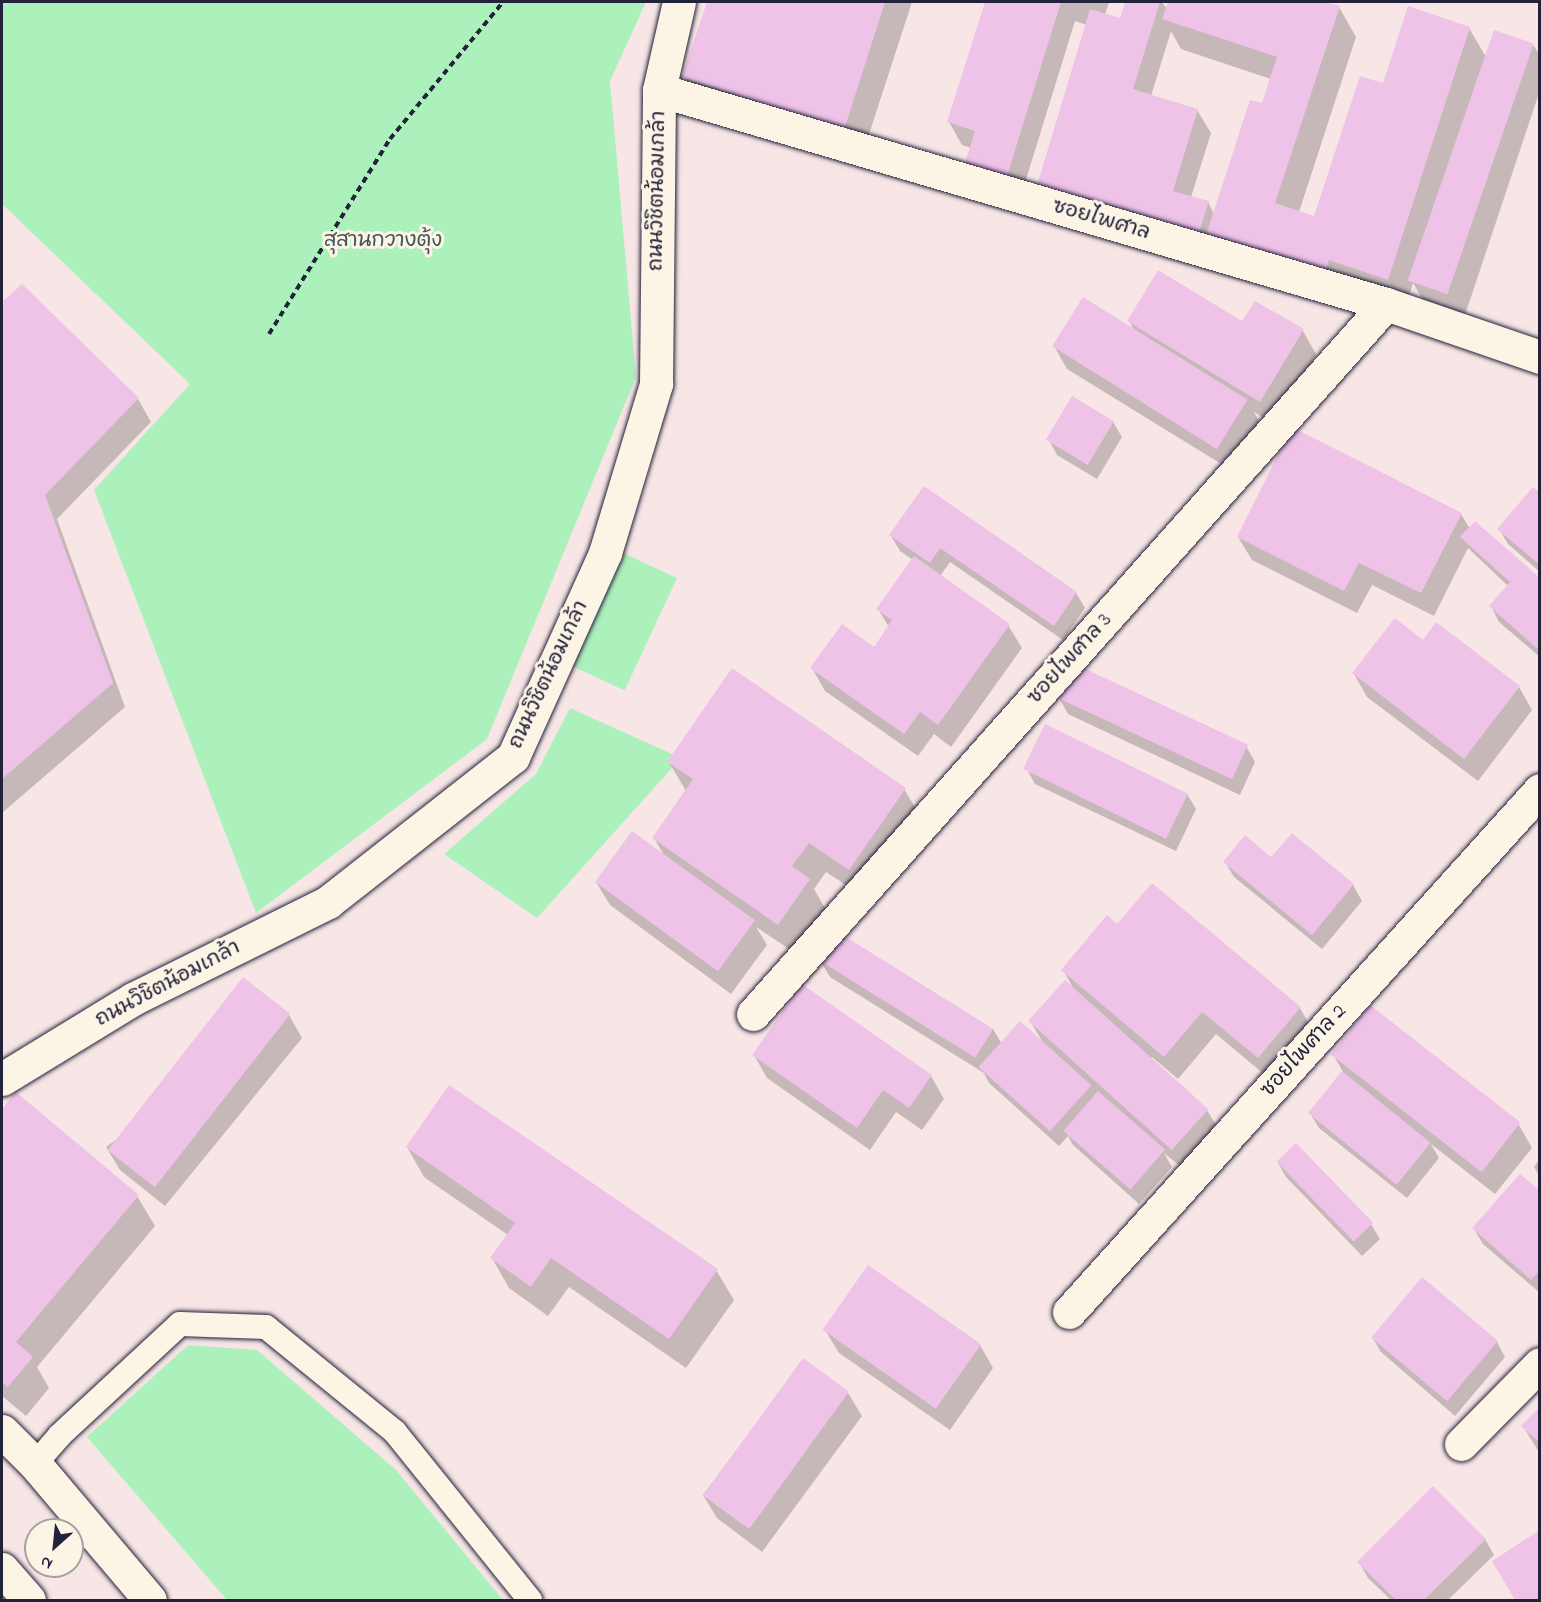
<!DOCTYPE html>
<meta charset="utf-8">
<style>
body{margin:0}
#map{position:relative;width:1541px;height:1602px;overflow:hidden;background:#f8e6e6;font-family:"Indie Flower","Playpen Sans Thai",sans-serif}
div>[style]{position:absolute}
.green>*{inset:0;background:#acf1bc;transform-origin:0 0}
.shadow>*{inset:0;background:#0003}
.building>*{inset:0;background:#efc2e8;transform-origin:0 0}
.path>*{height:4px;margin-top:-2px;transform-origin:0;background:repeating-linear-gradient(90deg,#22223b 0 6px,transparent 0 10.5px)}
.roads{filter:drop-shadow(0 0 2px #22223b) drop-shadow(0 0 2px #22223b)}
.service>*{height:24px;margin:-12px;padding:0 12px;transform-origin:12px;border-radius:12px;background:#fcf5e5}
.minor>*{height:33px;margin:-16.5px;padding:0 16.5px;transform-origin:16.5px;border-radius:16.5px;background:#fcf5e5}
.secondary>*{height:33px;margin:-16.5px;padding:0 16.5px;transform-origin:16.5px;border-radius:16.5px;background:#fcf5e5}
span{translate:-50% -50%;white-space:nowrap;text-align:center;line-height:1.15;-webkit-text-stroke:6px #fcf5e5;paint-order:stroke}
.street-label{font-size:21px;color:#22223b}
.park-label{font-size:21px;color:#44565b}
.frame{position:absolute;inset:0;border:3px solid #22223b;pointer-events:none}
.north{position:absolute;left:24px;top:1518px;width:60px;height:60px;box-sizing:border-box;background:#fcf5e5;border:2px solid #a5a1a1;border-radius:50%;rotate:207deg;font-size:16px;font-weight:700;line-height:24px;text-align:center;color:#22223b}
.north::after{content:'';display:block;margin:auto;width:21px;height:27px;background:#22223b;clip-path:polygon(50% 0,100% 100%,50% 72%,0 100%)}
</style>
<div id="map">
<div class="green">
<div style="clip-path:polygon(2px 2px,646px 2px,610px 81px,636px 377px,487px 739px,256px 913px,94px 490px,190px 384px,2px 204px)"></div>
<div style="left:619px;top:551px;width:64px;height:124px;rotate:25deg"></div>
<div style="clip-path:polygon(570px 708px,681px 758px,537px 918px,444px 854px,536px 774px)"></div>
<div style="clip-path:polygon(188px 1345px,257px 1350px,396px 1470px,503px 1600px,227px 1600px,87px 1437px)"></div>
</div>
<div class="shadow">
<div style="clip-path:polygon(709px 2px,912px 2px,861px 159px,701px 106px,684px 77px)"></div>
<div style="clip-path:polygon(evenodd,986px 2px,1109px 2px,1105px 15px,1121px 20px,1127px 2px,1162px 2px,1167px 9px,1170px 2px,1321px 2px,1339px 7px,1356px 37px,1299px 212px,1315px 218px,1384px 85px,1469px 28px,1486px 57px,1533px 45px,1540px 55px,1540px 90px,1464px 318px,1426px 305px,1413px 283px,1405px 309px,1146px 238px,1087px 25px,1075px 21px,1020px 199px,971px 148px,962px 145px,949px 122px,986px 2px,1171px 31px,1181px 49px,1271px 79px,1263px 105px,1214px 214px,1208px 202px,1191px 197px,1211px 133px,1197px 110px,1151px 96px,1171px 31px)"></div>
<div style="clip-path:polygon(21px 286px,138px 399px,151px 422px,57px 519px,125px 707px,2px 813px,2px 304px)"></div>
<div style="clip-path:polygon(1129px 321px,1243px 323px,1303px 331px,1316px 354px,1274px 424px,1254px 412px,1260px 423px,1231px 470px,1067px 369px,1054px 346px,1134px 330px)"></div>
<div style="clip-path:polygon(1113px 422px,1122px 437px,1097px 479px,1057px 455px,1049px 440px)"></div>
<div style="clip-path:polygon(924px 488px,1076px 593px,1085px 608px,1063px 640px,950px 562px,940px 576px,1008px 625px,1022px 648px,951px 747px,934px 734px,918px 756px,825px 691px,812px 668px,874px 649px,889px 627px,878px 609px,913px 560px,900px 551px,891px 536px)"></div>
<div style="clip-path:polygon(1540px 495px,1540px 572px,1508px 544px,1499px 529px)"></div>
<div style="clip-path:polygon(1461px 514px,1470px 529px,1540px 580px,1540px 657px,1499px 622px,1491px 606px,1508px 586px,1468px 548px,1434px 616px,1372px 585px,1357px 613px,1252px 560px,1238px 537px)"></div>
<div style="clip-path:polygon(1354px 674px,1519px 687px,1532px 710px,1478px 781px,1367px 697px)"></div>
<div style="clip-path:polygon(1059px 698px,1246px 746px,1255px 762px,1240px 795px,1068px 714px)"></div>
<div style="clip-path:polygon(669px 762px,904px 789px,922px 819px,867px 899px,826px 872px,814px 889px,826px 910px,795px 953px,756px 927px,767px 945px,731px 994px,610px 905px,596px 882px,665px 857px,654px 838px,686px 791px)"></div>
<div style="clip-path:polygon(1026px 768px,1187px 794px,1196px 809px,1176px 851px,1035px 784px)"></div>
<div style="clip-path:polygon(1292px 835px,1353px 885px,1362px 901px,1322px 949px,1234px 877px,1225px 862px,1272px 860px)"></div>
<div style="clip-path:polygon(1118px 926px,1300px 1008px,1313px 1031px,1271px 1080px,1216px 1034px,1178px 1079px,1152px 1057px,1150px 1059px,1207px 1110px,1220px 1132px,1186px 1171px,1164px 1153px,1172px 1167px,1139px 1204px,1073px 1145px,1068px 1136px,1059px 1146px,989px 1083px,984px 1073px,830px 977px,821px 962px,839px 934px,993px 1029px,1002px 1044px,1042px 1041px,1030px 1021px,1075px 991px,1063px 970px)"></div>
<div style="clip-path:polygon(289px 1015px,302px 1038px,165px 1206px,120px 1170px,106px 1147px)"></div>
<div style="clip-path:polygon(1333px 1054px,1519px 1125px,1532px 1148px,1495px 1194px,1431px 1144px,1439px 1158px,1407px 1198px,1319px 1128px,1310px 1113px,1343px 1072px)"></div>
<div style="clip-path:polygon(754px 1055px,931px 1076px,944px 1099px,922px 1130px,896px 1112px,870px 1150px,767px 1078px)"></div>
<div style="clip-path:polygon(16px 1094px,137px 1196px,155px 1226px,37px 1367px,49px 1388px,26px 1416px,2px 1396px,2px 1112px)"></div>
<div style="clip-path:polygon(407px 1147px,716px 1270px,734px 1300px,686px 1368px,569px 1287px,548px 1316px,509px 1288px,492px 1258px,508px 1235px,424px 1177px)"></div>
<div style="clip-path:polygon(1540px 1158px,1540px 1177px,1534px 1167px)"></div>
<div style="clip-path:polygon(1277px 1161px,1371px 1224px,1380px 1239px,1362px 1256px,1286px 1177px)"></div>
<div style="clip-path:polygon(1540px 1193px,1540px 1293px,1483px 1244px,1474px 1229px)"></div>
<div style="clip-path:polygon(825px 1330px,980px 1345px,993px 1368px,950px 1430px,839px 1353px)"></div>
<div style="clip-path:polygon(1372px 1337px,1497px 1342px,1505px 1357px,1455px 1416px,1381px 1352px)"></div>
<div style="clip-path:polygon(804px 1360px,848px 1393px,862px 1416px,762px 1552px,717px 1518px,703px 1495px)"></div>
<div style="clip-path:polygon(1540px 1410px,1540px 1454px,1523px 1426px)"></div>
<div style="clip-path:polygon(1485px 1539px,1494px 1555px,1448px 1600px,1391px 1600px,1368px 1578px,1359px 1562px)"></div>
</div>
<div class="building">
<div style="clip-path:polygon(707px 2px,885px 2px,844px 130px,682px 77px)"></div>
<div style="clip-path:polygon(985px 2px,1061px 2px,1007px 176px,965px 163px,975px 131px,947px 122px)"></div>
<div style="clip-path:polygon(1125px 2px,1160px 2px,1133px 89px,1198px 109px,1173px 191px,1209px 201px,1198px 236px,1035px 192px,1090px 9px,1120px 18px)"></div>
<div style="clip-path:polygon(1168px 2px,1326px 2px,1340px 6px,1275px 203px,1314px 216px,1360px 76px,1383px 83px,1408px 6px,1470px 27px,1388px 280px,1329px 260px,1323px 277px,1205px 238px,1250px 100px,1262px 103px,1277px 57px,1162px 19px)"></div>
<div style="left:1494px;top:30px;width:42px;height:265px;rotate:19deg"></div>
<div style="clip-path:polygon(1158px 270px,1242px 321px,1255px 301px,1304px 329px,1260px 402px,1127px 321px)"></div>
<div style="clip-path:polygon(22px 284px,139px 398px,45px 495px,113px 683px,2px 779px,2px 302px)"></div>
<div style="left:1083px;top:297px;width:194px;height:58px;rotate:32deg"></div>
<div style="left:1072px;top:396px;width:49px;height:51px;rotate:31deg"></div>
<div style="clip-path:polygon(1292px 427px,1462px 513px,1421px 593px,1359px 563px,1344px 591px,1237px 537px)"></div>
<div style="clip-path:polygon(924px 486px,1077px 592px,1054px 626px,940px 548px,930px 563px,889px 535px)"></div>
<div style="clip-path:polygon(1533px 487px,1540px 493px,1540px 565px,1497px 529px)"></div>
<div style="clip-path:polygon(1475px 521px,1540px 578px,1540px 651px,1489px 606px,1510px 582px,1460px 537px)"></div>
<div style="clip-path:polygon(914px 556px,1010px 624px,938px 725px,920px 712px,904px 734px,810px 668px,842px 624px,874px 647px,892px 620px,876px 609px)"></div>
<div style="clip-path:polygon(1395px 618px,1423px 640px,1436px 622px,1520px 686px,1464px 759px,1352px 673px)"></div>
<div style="left:1075px;top:664px;width:191px;height:38px;rotate:25deg"></div>
<div style="clip-path:polygon(732px 668px,906px 788px,849px 870px,809px 843px,792px 866px,810px 879px,778px 925px,652px 838px,693px 779px,667px 762px)"></div>
<div style="left:1045px;top:724px;width:159px;height:50px;rotate:26deg"></div>
<div style="left:632px;top:831px;width:152px;height:63px;rotate:36deg"></div>
<div style="clip-path:polygon(1292px 833px,1354px 884px,1312px 935px,1223px 862px,1245px 835px,1271px 857px)"></div>
<div style="clip-path:polygon(1152px 883px,1301px 1007px,1258px 1058px,1202px 1012px,1164px 1057px,1061px 970px,1107px 915px,1117px 924px)"></div>
<div style="left:838px;top:932px;width:183px;height:34px;rotate:32deg"></div>
<div style="left:243px;top:977px;width:60px;height:220px;rotate:38deg"></div>
<div style="left:1065px;top:980px;width:193px;height:55px;rotate:42deg"></div>
<div style="clip-path:polygon(802px 984px,932px 1075px,909px 1108px,883px 1090px,857px 1128px,752px 1055px)"></div>
<div style="left:1370px;top:1005px;width:191px;height:63px;rotate:38deg"></div>
<div style="left:1020px;top:1021px;width:96px;height:62px;rotate:42deg"></div>
<div style="left:1342px;top:1071px;width:114px;height:54px;rotate:39deg"></div>
<div style="clip-path:polygon(449px 1085px,718px 1269px,669px 1339px,551px 1258px,531px 1287px,490px 1258px,515px 1223px,406px 1147px)"></div>
<div style="left:1098px;top:1091px;width:89px;height:53px;rotate:41deg"></div>
<div style="clip-path:polygon(16px 1092px,139px 1195px,16px 1342px,33px 1357px,8px 1387px,2px 1382px,2px 1109px)"></div>
<div style="left:1296px;top:1143px;width:111px;height:27px;rotate:46deg"></div>
<div style="clip-path:polygon(1520px 1174px,1540px 1191px,1540px 1270px,1531px 1280px,1472px 1228px)"></div>
<div style="left:868px;top:1265px;width:138px;height:79px;rotate:35deg"></div>
<div style="left:1422px;top:1277px;width:99px;height:79px;rotate:40deg"></div>
<div style="left:803px;top:1358px;width:57px;height:170px;rotate:36deg"></div>
<div style="clip-path:polygon(1540px 1407px,1540px 1443px,1521px 1426px)"></div>
<div style="clip-path:polygon(1433px 1486px,1486px 1539px,1424px 1600px,1396px 1600px,1357px 1562px)"></div>
<div style="clip-path:polygon(1540px 1530px,1540px 1600px,1515px 1600px,1492px 1561px)"></div>
</div>
<div class="path">
<div style="left:269px;top:334px;width:229px;rotate:-58.2deg"></div>
<div style="left:390px;top:139px;width:178px;rotate:-50.5deg"></div>
</div>
<div class="roads">
<div class="service">
<div style="left:35px;top:1464px;width:37px;rotate:-49deg"></div>
<div style="left:59px;top:1436px;width:165px;rotate:-42.8deg"></div>
<div style="left:180px;top:1324px;width:86px;rotate:2deg"></div>
<div style="left:266px;top:1327px;width:166px;rotate:39.1deg"></div>
<div style="left:395px;top:1432px;width:216px;rotate:51.2deg"></div>
</div>
<div class="minor">
<div style="left:659px;top:90px;width:758px;rotate:16.4deg"></div>
<div style="left:1386px;top:304px;width:163px;rotate:19deg"></div>
<div style="left:753px;top:1014px;width:951px;rotate:-48.28deg"></div>
<div style="left:2px;top:1079px;width:153px;rotate:-31.4deg"></div>
<div style="left:133px;top:999px;width:218px;rotate:-26.4deg"></div>
<div style="left:328px;top:902px;width:235px;rotate:-38.1deg"></div>
<div style="left:513px;top:757px;width:224px;rotate:-65.7deg"></div>
<div style="left:605px;top:553px;width:177px;rotate:-73.2deg"></div>
<div style="left:656px;top:384px;width:294px;rotate:-89.4deg"></div>
<div style="left:659px;top:90px;width:90px;rotate:-77.2deg"></div>
<div style="left:1069px;top:1312px;width:703px;rotate:-47.94deg"></div>
<div style="left:1461px;top:1444px;width:112px;rotate:-45.4deg"></div>
</div>
<div class="secondary">
<div style="left:2px;top:1431px;width:47px;rotate:45deg"></div>
<div style="left:35px;top:1464px;width:178px;rotate:49.8deg"></div>
<div style="left:2px;top:1569px;width:41px;rotate:48.9deg"></div>
</div>
</div>
<div class="street-label">
<span style="left:658px;top:191px;rotate:-89deg">ถนนวิชิตน้อมเกล้า</span>
<span style="left:1101px;top:220px;rotate:16deg">ซอยไพศาล</span>
<span style="left:1070px;top:659px;rotate:-48deg">ซอยไพศาล 3</span>
<span style="left:549px;top:675px;rotate:-65deg">ถนนวิชิตน้อมเกล้า</span>
<span style="left:168px;top:984px;rotate:-28deg">ถนนวิชิตน้อมเกล้า</span>
<span style="left:1304px;top:1051px;rotate:-48deg">ซอยไพศาล 2</span>
</div>
<div class="park-label">
<span style="left:383px;top:241px">สุสานกวางตุ้ง</span>
</div>
<div class="frame"></div>
<div class="north">N</div>
</div>
